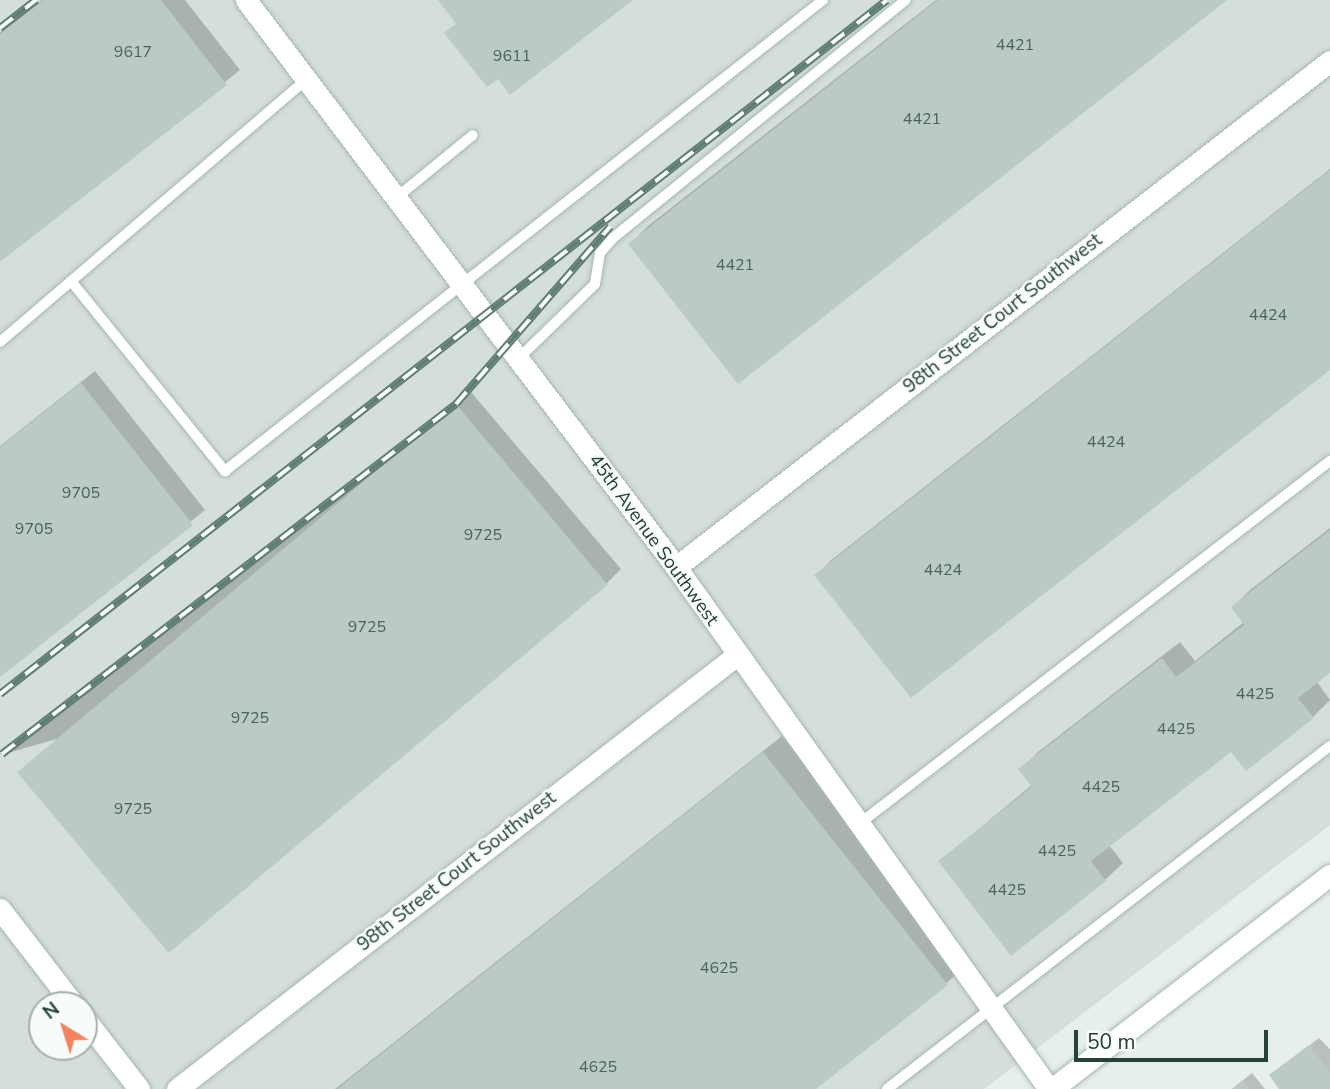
<!DOCTYPE html>
<style>
body{margin:0}
#map{position:relative;width:1330px;height:1089px;overflow:hidden;background:#e6efeb;font-family:"Nunito Sans",sans-serif}
div>[style]{position:absolute}
.built>*{inset:0;background:#d4dfda}
.shadow>*{inset:0;background:#0003}
.building>*{inset:0;background:#bbcac4;transform-origin:0 0}
.roads{filter:drop-shadow(0 0 2px #a8b8b2) drop-shadow(0 0 2px #a8b8b2)}
.service>*{height:10px;margin:-5px;padding:0 5px;transform-origin:5px;border-radius:5px;background:#fff}
.minor>*{height:21px;margin:-10.5px;padding:0 10.5px;transform-origin:10.5px;border-radius:10.5px;background:#fff}
.secondary>*{height:21px;margin:-10.5px;padding:0 10.5px;transform-origin:10.5px;border-radius:10.5px;background:#fff}
.rail>*{height:8px;margin-top:-4px;transform-origin:0;background:repeating-linear-gradient(90deg,#f7fbf9 0 16px,#5f7d75 0 32px);box-sizing:border-box;border-block:2px solid #5f7d75}
span{translate:-50% -50%;white-space:nowrap;text-align:center;line-height:1.15;-webkit-text-stroke:5px #f7fbf9;paint-order:stroke}
.number-label{font-size:16px;color:#4a645c}
.number-label span{-webkit-text-stroke-width:0}
.street-label{font-size:19px;color:#24423a}
.north{position:absolute;left:28px;top:991px;width:70px;height:70px;box-sizing:border-box;background:#f7fbf9;border:2px solid #a3b1ad;border-radius:50%;rotate:322deg;font-size:19px;font-weight:700;line-height:28px;text-align:center;color:#24423a}
.north::after{content:'';display:block;margin:auto;width:24px;height:32px;background:#f4845f;clip-path:polygon(50% 0,100% 100%,50% 72%,0 100%)}
.scale{position:absolute;left:1074px;top:1030px;width:194px;height:32px;box-sizing:border-box;border:4px solid #24423a;border-top:0;padding-left:9px;font-size:21px;line-height:24px;white-space:nowrap;color:#24423a;-webkit-text-stroke:5px #f7fbf9;paint-order:stroke}
</style>
<div id="map">
<div class="built">
<div style="clip-path:polygon(evenodd,0 0,1330px 0,1330px 825px,984px 1089px,0 1089px,0 0,42px 1005px,84px 1005px,84px 1047px,42px 1047px,42px 1005px)"></div>
</div>
<div class="shadow">
<div style="clip-path:polygon(42px 0,185px 0,240px 70px,0 260px,0 32px)"></div>
<div style="clip-path:polygon(936px 0,1224px 0,630px 244px,648px 226px)"></div>
<div style="clip-path:polygon(1330px 169px,1330px 368px,817px 575px,830px 561px)"></div>
<div style="clip-path:polygon(95px 371px,205px 510px,0 675px,0 446px)"></div>
<div style="clip-path:polygon(471px 392px,621px 569px,607px 583px,4px 754px)"></div>
<div style="clip-path:polygon(1330px 528px,1330px 671px,1317px 682px,1330px 700px,1313px 717px,1246px 768px,1231px 750px,1109px 845px,1123px 863px,1105px 880px,940px 861px,1032px 785px,1021px 769px,1038px 752px,1180px 642px,1195px 661px,1244px 622px,1233px 607px,1250px 590px)"></div>
<div style="clip-path:polygon(782px 736px,964px 966px,946px 984px,813px 1089px,335px 1089px)"></div>
<div style="clip-path:polygon(1319px 1038px,1330px 1049px,1330px 1087px,1281px 1089px,1271px 1075px)"></div>
<div style="clip-path:polygon(1252px 1073px,1265px 1089px,1232px 1089px)"></div>
</div>
<div class="building">
<div style="clip-path:polygon(44px 0,161px 0,227px 85px,0 262px,0 34px)"></div>
<div style="clip-path:polygon(438px 0,633px 0,510px 95px,498px 79px,487px 87px,444px 33px,456px 24px)"></div>
<div style="clip-path:polygon(938px 0,1227px 0,738px 384px,628px 244px)"></div>
<div style="clip-path:polygon(1330px 170px,1330px 370px,911px 698px,814px 575px)"></div>
<div style="clip-path:polygon(81px 383px,193px 525px,0 677px,0 447px)"></div>
<div style="left:456px;top:404px;width:236px;height:573px;rotate:50deg"></div>
<div style="clip-path:polygon(1330px 530px,1330px 673px,1298px 698px,1314px 718px,1246px 771px,1231px 752px,1091px 861px,1106px 881px,1011px 956px,938px 861px,1032px 787px,1018px 769px,1162px 658px,1176px 677px,1244px 625px,1231px 607px)"></div>
<div style="clip-path:polygon(763px 752px,948px 985px,816px 1089px,337px 1089px)"></div>
<div style="clip-path:polygon(1309px 1045px,1330px 1073px,1330px 1089px,1279px 1089px,1269px 1075px)"></div>
<div style="clip-path:polygon(1243px 1080px,1250px 1089px,1232px 1089px)"></div>
</div>
<div class="roads">
<div class="service">
<div style="left:396px;top:198px;width:99px;rotate:-39.3deg"></div>
<div style="left:71px;top:281px;width:245px;rotate:51deg"></div>
<div style="left:225px;top:471px;width:761px;rotate:-38.22deg"></div>
<div style="left:0;top:342px;width:403px;rotate:-40.6deg"></div>
<div style="left:518px;top:359px;width:107px;rotate:-44.2deg"></div>
<div style="left:595px;top:284px;width:31px;rotate:-81deg"></div>
<div style="left:600px;top:253px;width:20px;rotate:-49deg"></div>
<div style="left:613px;top:238px;width:377px;rotate:-39.1deg"></div>
<div style="left:859px;top:824px;width:595px;rotate:-37.62deg"></div>
<div style="left:887px;top:1089px;width:560px;rotate:-37.75deg"></div>
</div>
<div class="minor">
<div style="left:246px;top:0;width:712px;rotate:52.82deg"></div>
<div style="left:676px;top:567px;width:642px;rotate:54.45deg"></div>
<div style="left:676px;top:567px;width:827px;rotate:-37.73deg"></div>
<div style="left:0;top:909px;width:121px;rotate:52.4deg"></div>
<div style="left:84px;top:1018px;width:90px;rotate:52.2deg"></div>
<div style="left:177px;top:1089px;width:708px;rotate:-37.78deg"></div>
</div>
<div class="secondary">
<div style="left:1052px;top:1089px;width:351px;rotate:-37.6deg"></div>
</div>
</div>
<div class="rail">
<div style="left:0;top:28px;width:46px;rotate:-37.9deg"></div>
<div style="left:0;top:694px;width:1126px;rotate:-38.04deg"></div>
<div style="left:2px;top:754px;width:573px;rotate:-37.63deg"></div>
<div style="left:456px;top:404px;width:235px;rotate:-49deg"></div>
</div>
<div class="number-label">
<span style="left:1015px;top:45px">4421</span>
<span style="left:133px;top:52px">9617</span>
<span style="left:512px;top:56px">9611</span>
<span style="left:922px;top:119px">4421</span>
<span style="left:735px;top:265px">4421</span>
<span style="left:1268px;top:315px">4424</span>
<span style="left:1106px;top:442px">4424</span>
<span style="left:81px;top:493px">9705</span>
<span style="left:34px;top:529px">9705</span>
<span style="left:483px;top:535px">9725</span>
<span style="left:943px;top:570px">4424</span>
<span style="left:367px;top:627px">9725</span>
<span style="left:1255px;top:694px">4425</span>
<span style="left:250px;top:718px">9725</span>
<span style="left:1176px;top:729px">4425</span>
<span style="left:1101px;top:787px">4425</span>
<span style="left:133px;top:809px">9725</span>
<span style="left:1057px;top:851px">4425</span>
<span style="left:1007px;top:890px">4425</span>
<span style="left:719px;top:968px">4625</span>
<span style="left:598px;top:1067px">4625</span>
</div>
<div class="street-label">
<span style="left:1003px;top:314px;rotate:-38deg">98th Street Court Southwest</span>
<span style="left:653px;top:540px;rotate:54deg">45th Avenue Southwest</span>
<span style="left:457px;top:872px;rotate:-38deg">98th Street Court Southwest</span>
</div>
<div class="north">N</div>
<div class="scale">50 m</div>
</div>
